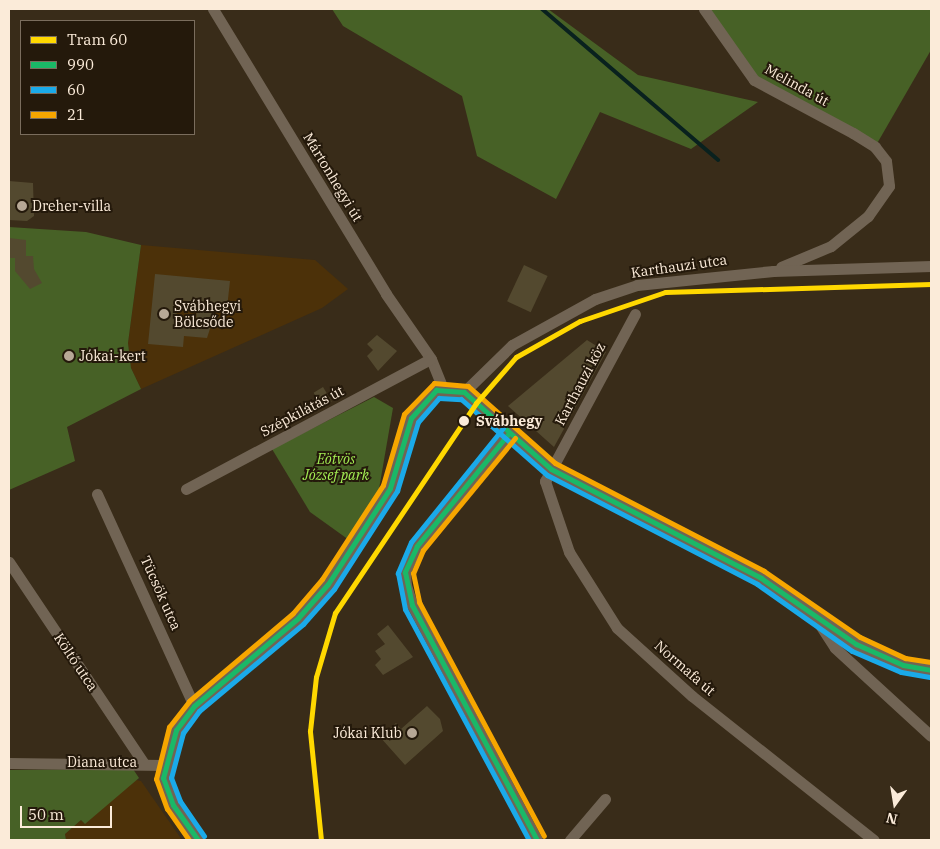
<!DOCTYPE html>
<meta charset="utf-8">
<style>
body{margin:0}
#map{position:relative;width:940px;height:849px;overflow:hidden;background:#392c19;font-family:"IBM Plex Serif",serif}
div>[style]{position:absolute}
.built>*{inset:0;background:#4c3109}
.green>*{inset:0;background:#476126}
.stream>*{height:4px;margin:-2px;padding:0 2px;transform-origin:2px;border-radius:2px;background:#09211e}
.building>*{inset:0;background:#53492f;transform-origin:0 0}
.minor>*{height:11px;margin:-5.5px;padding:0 5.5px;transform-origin:5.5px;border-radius:5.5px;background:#716454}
.tertiary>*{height:14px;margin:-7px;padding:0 7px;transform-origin:7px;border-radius:7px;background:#716454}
.bus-1>*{height:5px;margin:-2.5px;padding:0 2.5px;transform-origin:2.5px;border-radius:2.5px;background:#1ab867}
.bus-2>*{height:5px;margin:-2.5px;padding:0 2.5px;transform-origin:2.5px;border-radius:2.5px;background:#1aaae9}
.bus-3>*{height:5px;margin:-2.5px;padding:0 2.5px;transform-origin:2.5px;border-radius:2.5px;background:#f7a600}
.tram-1>*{height:5px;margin:-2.5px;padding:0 2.5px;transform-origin:2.5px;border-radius:2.5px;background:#ffd800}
.dots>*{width:14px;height:14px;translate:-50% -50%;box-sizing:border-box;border:2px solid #24190b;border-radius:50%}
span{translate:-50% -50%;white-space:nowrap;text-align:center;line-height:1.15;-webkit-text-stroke:4px #24190b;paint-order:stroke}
.street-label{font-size:14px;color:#fbebd9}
.poi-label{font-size:14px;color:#fbebd9}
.left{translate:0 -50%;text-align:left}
.right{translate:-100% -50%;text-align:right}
.stop-label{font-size:14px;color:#fbebd9;font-weight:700}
.park-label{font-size:14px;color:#a4ef54;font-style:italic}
.frame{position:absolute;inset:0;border:10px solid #fbebd9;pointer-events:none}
.legend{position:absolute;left:20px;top:20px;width:175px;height:115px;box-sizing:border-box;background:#24190b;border:1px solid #7a6d5d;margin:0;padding:6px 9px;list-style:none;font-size:15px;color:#fbebd9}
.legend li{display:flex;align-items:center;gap:10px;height:25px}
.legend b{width:25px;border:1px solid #7a6d5d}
.north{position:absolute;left:870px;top:779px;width:50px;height:50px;-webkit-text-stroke:4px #24190b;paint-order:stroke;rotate:193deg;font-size:14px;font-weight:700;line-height:20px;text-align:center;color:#fbebd9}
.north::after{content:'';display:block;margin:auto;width:18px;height:22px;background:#fbebd9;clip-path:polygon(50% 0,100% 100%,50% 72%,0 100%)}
.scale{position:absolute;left:20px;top:806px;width:92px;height:22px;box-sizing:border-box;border:2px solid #fbebd9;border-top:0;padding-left:6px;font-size:15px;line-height:18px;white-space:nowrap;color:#fbebd9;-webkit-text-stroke:4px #24190b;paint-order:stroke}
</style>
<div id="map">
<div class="built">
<div style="clip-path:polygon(141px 245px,315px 260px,348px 289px,322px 308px,141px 389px,131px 368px,128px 343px)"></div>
<div style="clip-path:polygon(136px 780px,141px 781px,182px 840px,66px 840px,65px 834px,81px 820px,84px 823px)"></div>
</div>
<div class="green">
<div style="clip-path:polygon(332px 9px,548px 9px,638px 75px,758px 102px,691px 149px,600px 112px,556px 199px,477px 156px,462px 96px,343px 26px)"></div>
<div style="clip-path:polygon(704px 9px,931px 9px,931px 50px,875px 147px,766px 89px)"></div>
<div style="clip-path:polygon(9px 227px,86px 232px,141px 245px,128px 343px,131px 368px,141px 389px,67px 427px,75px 461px,9px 490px)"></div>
<div style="clip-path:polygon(374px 397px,393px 408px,379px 489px,349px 540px,310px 512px,272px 449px)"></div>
<div style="clip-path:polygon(133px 769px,139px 778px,85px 824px,81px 820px,65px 834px,66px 840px,9px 840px,9px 770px)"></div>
</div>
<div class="stream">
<div style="left:542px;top:9px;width:232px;rotate:40.6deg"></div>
</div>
<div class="building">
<div style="clip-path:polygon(9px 181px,33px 183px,34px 216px,27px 221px,9px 220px)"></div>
<div style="clip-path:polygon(9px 238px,26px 240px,26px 256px,33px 256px,34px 269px,42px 283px,30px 289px,15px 271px,15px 258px,9px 258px)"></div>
<div style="left:524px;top:265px;width:26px;height:40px;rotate:25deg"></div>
<div style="clip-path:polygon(evenodd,155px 274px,230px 281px,227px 308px,217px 307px,207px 338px,184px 336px,183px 347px,148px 344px,155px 274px,178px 300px,197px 302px,196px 323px,176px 321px,178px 300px)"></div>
<div style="clip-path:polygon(377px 335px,397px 351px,378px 371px,367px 356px,373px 350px,367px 344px)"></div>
<div style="clip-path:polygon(587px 340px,606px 352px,554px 447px,508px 406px)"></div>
<div style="left:323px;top:387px;width:17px;height:11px;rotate:59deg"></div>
<div style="clip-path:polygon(388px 625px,413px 657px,383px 675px,375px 665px,381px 659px,375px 651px,385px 644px,377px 634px)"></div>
<div style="clip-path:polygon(427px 706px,440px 719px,443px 731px,405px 765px,380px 737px,396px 723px,401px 729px)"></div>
</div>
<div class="minor">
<div style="left:213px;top:9px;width:333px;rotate:58.7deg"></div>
<div style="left:386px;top:294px;width:79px;rotate:55.3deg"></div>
<div style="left:431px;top:359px;width:31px;rotate:68deg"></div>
<div style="left:704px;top:9px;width:87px;rotate:54.8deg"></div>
<div style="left:754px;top:80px;width:112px;rotate:28.2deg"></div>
<div style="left:853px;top:133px;width:26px;rotate:32deg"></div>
<div style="left:875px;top:147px;width:18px;rotate:52deg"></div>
<div style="left:886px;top:161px;width:25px;rotate:83deg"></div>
<div style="left:889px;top:186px;width:37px;rotate:125deg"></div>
<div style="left:868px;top:216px;width:48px;rotate:141deg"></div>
<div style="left:831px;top:246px;width:54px;rotate:157.2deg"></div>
<div style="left:635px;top:314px;width:190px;rotate:118.3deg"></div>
<div style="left:545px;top:481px;width:75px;rotate:71.3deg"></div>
<div style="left:569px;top:552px;width:90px;rotate:57.7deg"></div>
<div style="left:617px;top:628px;width:101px;rotate:42.2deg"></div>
<div style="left:692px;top:696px;width:232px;rotate:38.4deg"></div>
<div style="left:464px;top:392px;width:67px;rotate:-44.4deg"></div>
<div style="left:512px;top:345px;width:95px;rotate:-29deg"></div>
<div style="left:595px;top:299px;width:44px;rotate:-18.4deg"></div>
<div style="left:637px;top:285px;width:137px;rotate:-5.9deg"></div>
<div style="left:773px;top:271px;width:158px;rotate:-1.8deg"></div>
<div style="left:509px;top:433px;width:146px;rotate:129.2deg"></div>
<div style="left:417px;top:546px;width:29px;rotate:115deg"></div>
<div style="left:405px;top:572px;width:13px;rotate:86deg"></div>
<div style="left:406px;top:585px;width:21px;rotate:73deg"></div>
<div style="left:412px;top:605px;width:266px;rotate:62deg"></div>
<div style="left:186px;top:489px;width:277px;rotate:-28deg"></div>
<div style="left:97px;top:494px;width:233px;rotate:65.4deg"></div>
<div style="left:9px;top:562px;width:241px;rotate:56.2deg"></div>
<div style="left:813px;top:614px;width:40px;rotate:57.1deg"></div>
<div style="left:835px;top:648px;width:130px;rotate:42.5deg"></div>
<div style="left:9px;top:763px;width:154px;rotate:0.7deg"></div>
<div style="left:570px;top:840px;width:54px;rotate:-49.5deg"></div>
</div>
<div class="tertiary">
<div style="left:198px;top:840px;width:43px;rotate:-125.5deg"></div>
<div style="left:173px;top:805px;width:29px;rotate:-110deg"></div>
<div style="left:163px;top:778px;width:50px;rotate:-74.8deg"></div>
<div style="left:176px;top:730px;width:30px;rotate:-53deg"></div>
<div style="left:194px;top:706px;width:136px;rotate:-40.2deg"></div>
<div style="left:298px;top:618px;width:45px;rotate:-48.6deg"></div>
<div style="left:328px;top:584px;width:114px;rotate:-57.1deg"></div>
<div style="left:390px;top:488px;width:73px;rotate:-73.3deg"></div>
<div style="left:411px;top:418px;width:38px;rotate:-48deg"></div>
<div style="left:436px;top:390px;width:28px;rotate:4deg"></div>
<div style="left:464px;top:392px;width:116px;rotate:41.5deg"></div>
<div style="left:551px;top:469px;width:237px;rotate:27.4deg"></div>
<div style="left:761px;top:578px;width:116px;rotate:34.8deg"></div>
<div style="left:856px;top:644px;width:51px;rotate:24.1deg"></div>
<div style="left:903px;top:665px;width:28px;rotate:10deg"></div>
</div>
<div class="bus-1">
<div style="left:509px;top:433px;width:146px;rotate:129.2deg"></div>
<div style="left:417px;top:546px;width:29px;rotate:115deg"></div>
<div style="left:405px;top:572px;width:34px;rotate:78deg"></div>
<div style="left:412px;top:605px;width:266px;rotate:62deg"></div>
<div style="left:198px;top:840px;width:43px;rotate:-125.5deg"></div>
<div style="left:173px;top:805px;width:29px;rotate:-110deg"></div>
<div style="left:163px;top:778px;width:50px;rotate:-74.8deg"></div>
<div style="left:176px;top:730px;width:30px;rotate:-53deg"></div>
<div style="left:194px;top:706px;width:136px;rotate:-40.2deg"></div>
<div style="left:298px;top:618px;width:45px;rotate:-48.6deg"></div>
<div style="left:328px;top:584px;width:114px;rotate:-57.1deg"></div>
<div style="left:390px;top:488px;width:73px;rotate:-73.3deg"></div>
<div style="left:411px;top:418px;width:38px;rotate:-48deg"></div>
<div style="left:436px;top:390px;width:28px;rotate:4deg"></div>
<div style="left:464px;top:392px;width:116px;rotate:41.5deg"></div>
<div style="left:551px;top:469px;width:237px;rotate:27.4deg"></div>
<div style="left:761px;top:578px;width:116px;rotate:34.8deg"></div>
<div style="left:856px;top:644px;width:51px;rotate:24.1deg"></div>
<div style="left:903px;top:665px;width:28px;rotate:10deg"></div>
</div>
<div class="bus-2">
<div style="left:503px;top:428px;width:146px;rotate:128.9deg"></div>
<div style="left:411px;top:542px;width:34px;rotate:113deg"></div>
<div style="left:398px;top:573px;width:37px;rotate:79deg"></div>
<div style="left:405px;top:609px;width:262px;rotate:61.8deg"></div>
<div style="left:204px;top:836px;width:42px;rotate:-124.4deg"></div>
<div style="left:180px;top:801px;width:25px;rotate:-111deg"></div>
<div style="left:171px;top:778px;width:47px;rotate:-75.1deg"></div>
<div style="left:183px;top:733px;width:27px;rotate:-54deg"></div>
<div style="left:199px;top:711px;width:136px;rotate:-39.9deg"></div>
<div style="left:303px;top:624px;width:47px;rotate:-48.5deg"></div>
<div style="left:334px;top:589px;width:117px;rotate:-57.3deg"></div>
<div style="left:397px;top:491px;width:72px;rotate:-73.1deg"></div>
<div style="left:418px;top:422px;width:32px;rotate:-49deg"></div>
<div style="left:439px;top:398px;width:22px;rotate:3deg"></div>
<div style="left:461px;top:399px;width:115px;rotate:41.5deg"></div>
<div style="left:547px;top:475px;width:237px;rotate:27.4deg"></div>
<div style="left:757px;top:584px;width:116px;rotate:35.2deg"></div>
<div style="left:852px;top:651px;width:53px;rotate:23.2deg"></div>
<div style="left:901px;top:672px;width:29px;rotate:10deg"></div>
</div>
<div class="bus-3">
<div style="left:515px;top:438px;width:145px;rotate:129.4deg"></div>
<div style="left:423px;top:550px;width:25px;rotate:113deg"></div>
<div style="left:413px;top:573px;width:30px;rotate:78deg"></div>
<div style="left:419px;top:602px;width:265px;rotate:61.9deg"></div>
<div style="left:189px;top:840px;width:38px;rotate:-125deg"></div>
<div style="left:167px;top:809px;width:32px;rotate:-110deg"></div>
<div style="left:156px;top:779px;width:54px;rotate:-76deg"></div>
<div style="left:169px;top:727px;width:33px;rotate:-52deg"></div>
<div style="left:189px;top:701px;width:136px;rotate:-40.2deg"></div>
<div style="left:293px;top:613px;width:45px;rotate:-49.5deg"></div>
<div style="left:322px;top:579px;width:112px;rotate:-57deg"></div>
<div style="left:383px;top:485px;width:74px;rotate:-73.5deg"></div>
<div style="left:404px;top:414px;width:43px;rotate:-45.9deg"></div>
<div style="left:434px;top:383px;width:34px;rotate:5deg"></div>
<div style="left:468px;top:386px;width:116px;rotate:41.5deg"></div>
<div style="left:555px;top:463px;width:235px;rotate:27.3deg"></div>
<div style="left:764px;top:571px;width:116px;rotate:34.5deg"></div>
<div style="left:860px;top:637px;width:50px;rotate:25deg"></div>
<div style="left:905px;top:658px;width:26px;rotate:9deg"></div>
</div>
<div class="tram-1">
<div style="left:321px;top:840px;width:110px;rotate:-95.8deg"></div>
<div style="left:310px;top:731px;width:54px;rotate:-83.7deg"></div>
<div style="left:316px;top:677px;width:67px;rotate:-73.5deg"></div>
<div style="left:335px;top:613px;width:253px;rotate:-56.1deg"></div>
<div style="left:476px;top:403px;width:61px;rotate:-49deg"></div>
<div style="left:516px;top:357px;width:73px;rotate:-29.4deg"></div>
<div style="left:580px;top:321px;width:90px;rotate:-18.8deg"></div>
<div style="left:665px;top:292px;width:266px;rotate:-1.7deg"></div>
</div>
<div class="dots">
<div style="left:22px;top:206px;background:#b7a896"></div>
<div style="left:164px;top:314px;background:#b7a896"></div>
<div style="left:69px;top:356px;background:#b7a896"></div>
<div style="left:464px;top:421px;background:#fbebd9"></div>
<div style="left:412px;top:733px;background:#b7a896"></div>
</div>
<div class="street-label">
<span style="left:797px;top:85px;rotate:29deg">Melinda út</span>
<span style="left:333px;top:177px;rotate:59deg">Mártonhegyi út</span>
<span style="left:679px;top:266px;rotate:-8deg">Karthauzi utca</span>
<span style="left:580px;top:384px;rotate:-62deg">Karthauzi köz</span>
<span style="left:302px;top:411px;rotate:-28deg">Szépkilátás út</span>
<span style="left:161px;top:593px;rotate:66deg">Tücsök utca</span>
<span style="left:76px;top:662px;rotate:56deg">Költő utca</span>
<span style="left:685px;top:668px;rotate:41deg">Normafa út</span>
<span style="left:102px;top:762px">Diana utca</span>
</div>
<div class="poi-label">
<span class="left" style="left:32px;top:206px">Dreher-villa</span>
<span class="left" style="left:174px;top:314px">Svábhegyi<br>Bölcsőde</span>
<span class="left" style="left:79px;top:356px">Jókai-kert</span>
<span class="right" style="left:402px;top:733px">Jókai Klub</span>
</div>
<div class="stop-label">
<span class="left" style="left:476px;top:421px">Svábhegy</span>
</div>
<div class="park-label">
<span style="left:336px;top:467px">Eötvös<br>József park</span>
</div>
<div class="frame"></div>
<ul class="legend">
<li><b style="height:6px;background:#ffd800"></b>Tram 60</li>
<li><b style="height:6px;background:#1ab867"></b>990</li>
<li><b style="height:6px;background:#1aaae9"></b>60</li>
<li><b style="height:6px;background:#f7a600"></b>21</li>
</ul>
<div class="north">N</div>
<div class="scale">50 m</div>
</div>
